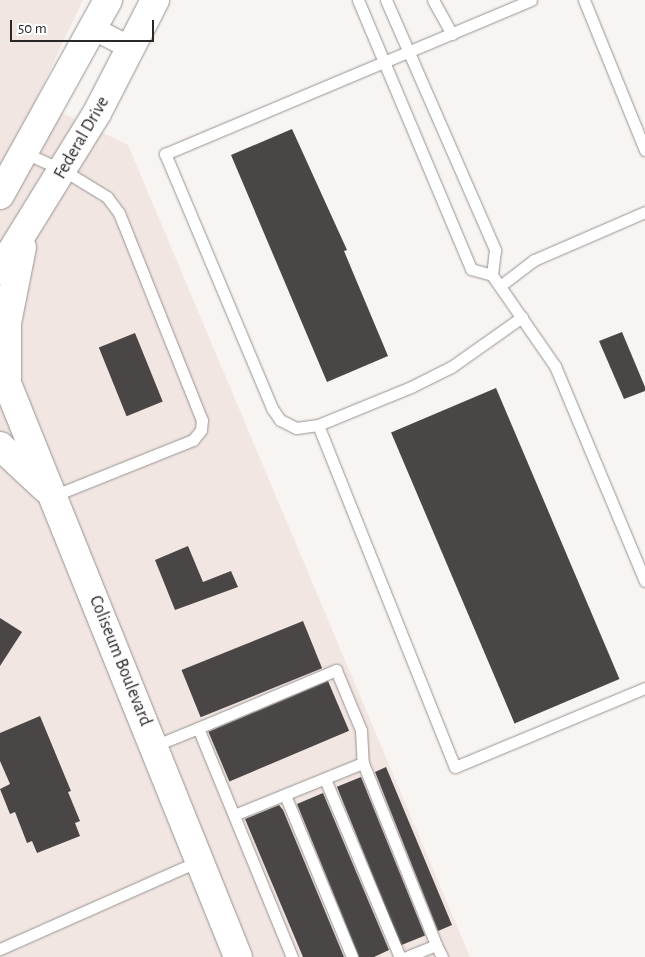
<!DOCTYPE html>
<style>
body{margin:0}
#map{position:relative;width:645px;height:957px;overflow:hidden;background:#f7f4f2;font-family:"Alegreya Sans",sans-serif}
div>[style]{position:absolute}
.built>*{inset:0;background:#f1e6e1}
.building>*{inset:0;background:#494645;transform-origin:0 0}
.roads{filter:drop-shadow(0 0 1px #979392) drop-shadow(0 0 1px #979392)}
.service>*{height:11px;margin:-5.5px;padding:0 5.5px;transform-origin:5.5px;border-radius:5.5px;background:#fff}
.minor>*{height:22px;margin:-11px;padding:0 11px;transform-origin:11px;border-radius:11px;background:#fff}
.secondary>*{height:28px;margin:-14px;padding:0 14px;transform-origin:14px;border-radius:14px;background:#fff}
span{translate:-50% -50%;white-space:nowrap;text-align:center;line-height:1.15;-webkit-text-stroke:5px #fff;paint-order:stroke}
.street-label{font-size:18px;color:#292828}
.scale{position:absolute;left:10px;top:20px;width:144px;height:22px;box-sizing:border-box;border:2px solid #292828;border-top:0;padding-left:6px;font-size:15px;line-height:18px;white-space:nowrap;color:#292828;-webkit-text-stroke:4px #fff;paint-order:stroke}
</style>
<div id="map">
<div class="built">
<div style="clip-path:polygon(0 0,83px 0,36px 100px,128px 145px,470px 957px,0 957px)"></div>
</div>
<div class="building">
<div style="clip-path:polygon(292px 129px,347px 250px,344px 251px,388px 356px,327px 382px,231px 155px)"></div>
<div style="clip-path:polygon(622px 332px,645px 387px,645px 391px,624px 399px,599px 341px)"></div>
<div style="left:135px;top:333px;width:74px;height:39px;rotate:68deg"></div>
<div style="left:496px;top:388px;width:316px;height:114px;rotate:67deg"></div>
<div style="clip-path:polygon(188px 546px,203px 582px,231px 571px,238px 587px,175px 610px,155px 560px)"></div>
<div style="clip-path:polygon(0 618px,22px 632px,0 666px)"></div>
<div style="left:303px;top:621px;width:51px;height:131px;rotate:68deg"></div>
<div style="left:328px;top:681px;width:54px;height:130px;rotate:67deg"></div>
<div style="clip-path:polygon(40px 716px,71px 791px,68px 792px,80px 821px,75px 823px,80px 836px,37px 853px,32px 841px,27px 843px,15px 812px,10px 814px,0 789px,10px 784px,0 761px,0 733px)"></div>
<div style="clip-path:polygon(386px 767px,452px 925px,438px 931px,375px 772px)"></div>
<div style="left:361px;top:777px;width:171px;height:26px;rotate:68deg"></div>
<div style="clip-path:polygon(323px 793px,389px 950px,374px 957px,359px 957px,297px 804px)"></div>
<div style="clip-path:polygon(279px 805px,283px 810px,344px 957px,303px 957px,245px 819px)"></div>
</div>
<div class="roads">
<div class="service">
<div style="left:358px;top:0;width:292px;rotate:67.2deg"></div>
<div style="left:471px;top:269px;width:22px;rotate:16deg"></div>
<div style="left:492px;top:275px;width:111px;rotate:55.3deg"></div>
<div style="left:555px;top:366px;width:233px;rotate:67.3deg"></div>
<div style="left:386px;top:0;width:273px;rotate:66.4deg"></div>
<div style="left:495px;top:250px;width:25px;rotate:97deg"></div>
<div style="left:433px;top:0;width:39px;rotate:61deg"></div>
<div style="left:584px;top:0;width:162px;rotate:67.9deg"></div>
<div style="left:25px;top:153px;width:42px;rotate:24.1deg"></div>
<div style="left:63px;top:170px;width:52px;rotate:31.5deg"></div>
<div style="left:107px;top:197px;width:20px;rotate:53deg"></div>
<div style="left:119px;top:213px;width:223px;rotate:68.2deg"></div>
<div style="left:202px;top:420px;width:10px;rotate:96deg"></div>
<div style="left:201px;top:430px;width:13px;rotate:129deg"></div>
<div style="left:193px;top:440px;width:151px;rotate:158.2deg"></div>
<div style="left:500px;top:286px;width:43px;rotate:-37.4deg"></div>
<div style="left:534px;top:260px;width:121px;rotate:-23.4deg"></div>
<div style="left:522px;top:317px;width:87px;rotate:144.8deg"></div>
<div style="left:451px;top:367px;width:45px;rotate:153.4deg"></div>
<div style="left:411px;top:387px;width:100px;rotate:157.8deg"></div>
<div style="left:318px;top:425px;width:368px;rotate:68.2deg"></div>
<div style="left:455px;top:767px;width:206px;rotate:-22.6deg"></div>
<div style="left:318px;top:425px;width:22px;rotate:172deg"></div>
<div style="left:296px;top:428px;width:18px;rotate:-153deg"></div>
<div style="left:280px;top:420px;width:14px;rotate:-124deg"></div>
<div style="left:272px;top:408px;width:276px;rotate:-112.8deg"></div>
<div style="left:165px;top:154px;width:397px;rotate:-22.8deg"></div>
<div style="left:198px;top:728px;width:150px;rotate:-22.8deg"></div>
<div style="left:336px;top:670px;width:65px;rotate:67.4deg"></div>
<div style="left:361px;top:730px;width:33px;rotate:87deg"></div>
<div style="left:154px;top:746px;width:48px;rotate:-22.2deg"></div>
<div style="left:198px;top:728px;width:248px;rotate:67.7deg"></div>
<div style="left:325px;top:779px;width:193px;rotate:67.2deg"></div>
<div style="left:285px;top:795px;width:175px;rotate:67.5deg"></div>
<div style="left:234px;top:815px;width:139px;rotate:-22deg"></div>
<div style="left:363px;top:763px;width:196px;rotate:68.1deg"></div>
<div style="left:436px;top:945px;width:32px;rotate:158deg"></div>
<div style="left:436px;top:945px;width:13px;rotate:63deg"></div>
<div style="left:0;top:949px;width:218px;rotate:-23.9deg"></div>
</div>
<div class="minor">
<div style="left:94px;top:29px;width:42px;rotate:27.2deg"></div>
</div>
<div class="secondary">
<div style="left:0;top:195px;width:223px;rotate:-61deg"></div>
<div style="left:0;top:270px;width:185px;rotate:-58.3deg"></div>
<div style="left:97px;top:113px;width:127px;rotate:-62.8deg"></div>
<div style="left:0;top:366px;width:637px;rotate:68.06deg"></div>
<div style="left:7px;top:384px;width:61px;rotate:-90deg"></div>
<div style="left:7px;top:323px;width:77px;rotate:-78.8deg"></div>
<div style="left:0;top:446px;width:62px;rotate:43deg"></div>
</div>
</div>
<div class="street-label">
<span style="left:82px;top:138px;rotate:-60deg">Federal Drive</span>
<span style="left:120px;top:661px;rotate:68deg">Coliseum Boulevard</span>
</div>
<div class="scale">50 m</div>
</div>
